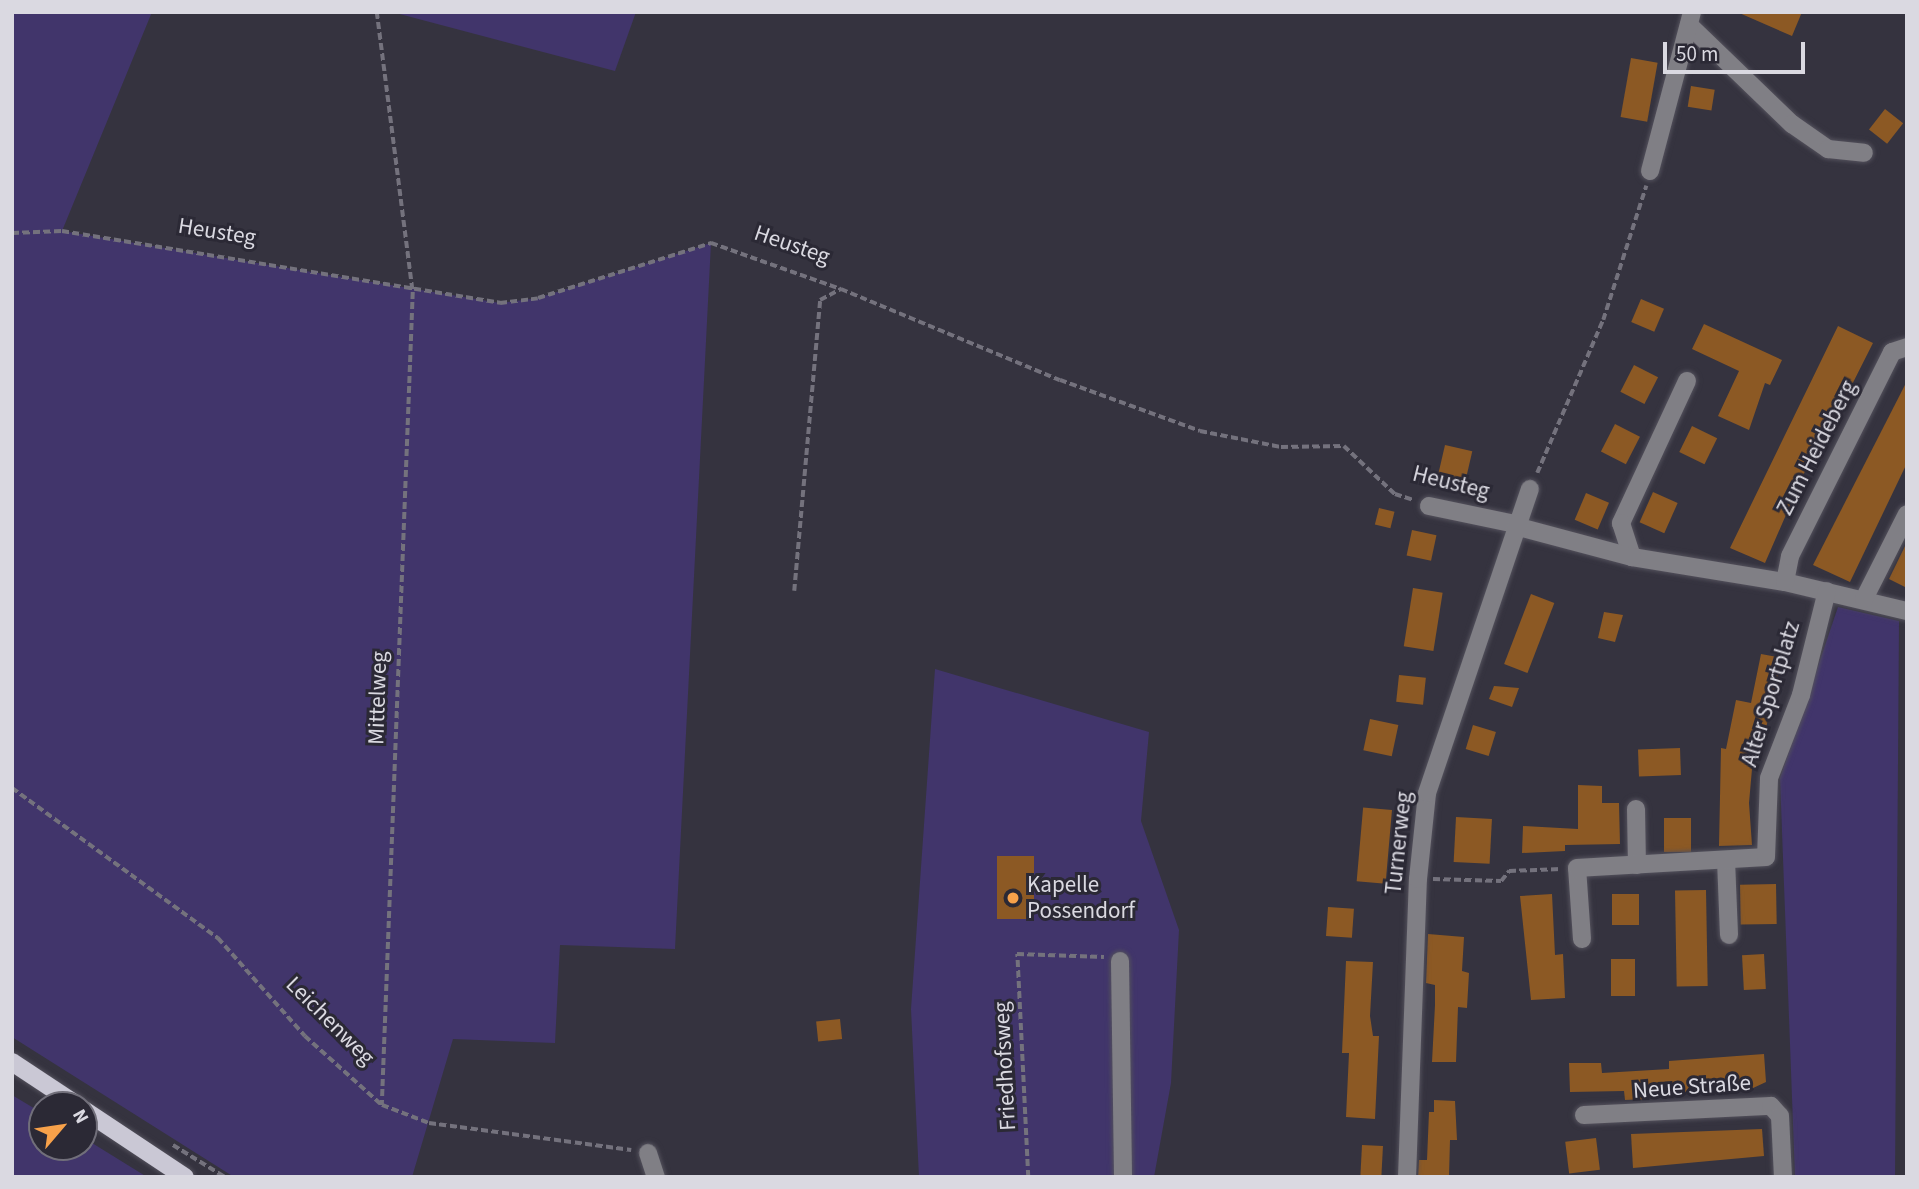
<!DOCTYPE html>
<meta charset="utf-8">
<style>
body{margin:0}
#map{position:relative;width:1919px;height:1189px;overflow:hidden;background:#35333f;font-family:"Source Sans 3",sans-serif}
div>[style]{position:absolute}
.green>*{inset:0;background:#41356b}
.building>*{inset:0;background:#8c5924;transform-origin:0 0}
.path>*{height:3.5px;margin-top:-1.75px;transform-origin:0;background:repeating-linear-gradient(90deg,#74727d 0 7px,transparent 0 10.5px)}
.roads{filter:drop-shadow(0 0 2px #53515c) drop-shadow(0 0 2px #53515c)}
.minor>*{height:18px;margin:-9px;padding:0 9px;transform-origin:9px;border-radius:9px;background:#807f85}
.major>*{height:18px;margin:-9px;padding:0 9px;transform-origin:9px;border-radius:9px;background:#cac8d5}
.dots>*{width:19px;height:19px;translate:-50% -50%;box-sizing:border-box;border:4px solid #2b2935;border-radius:50%}
span{translate:-50% -50%;white-space:nowrap;text-align:center;line-height:1.15;-webkit-text-stroke:6px #2b2935;paint-order:stroke}
.street-label{font-size:23px;color:#dad9e1}
.poi-label{font-size:23px;color:#dad9e1}
.left{translate:0 -50%;text-align:left}
.frame{position:absolute;inset:0;border:14px solid #dad9e1;pointer-events:none}
.north{position:absolute;left:28px;top:1091px;width:70px;height:70px;box-sizing:border-box;background:#2b2935;border:2px solid #716f7a;border-radius:50%;rotate:61deg;font-size:19px;font-weight:700;line-height:28px;text-align:center;color:#dad9e1}
.north::after{content:'';display:block;margin:auto;width:24px;height:32px;background:#f7a14a;clip-path:polygon(50% 0,100% 100%,50% 72%,0 100%)}
.scale{position:absolute;left:1663px;top:42px;width:142px;height:32px;box-sizing:border-box;border:4px solid #dad9e1;border-top:0;padding-left:9px;font-size:21px;line-height:24px;white-space:nowrap;color:#dad9e1;-webkit-text-stroke:5px #2b2935;paint-order:stroke}
</style>
<div id="map">
<div class="green">
<div style="clip-path:polygon(12px 12px,152px 12px,62px 231px,500px 303px,538px 298px,711px 243px,675px 949px,560px 945px,555px 1043px,453px 1039px,412px 1177px,234px 1177px,12px 1037px)"></div>
<div style="clip-path:polygon(392px 12px,636px 12px,615px 71px)"></div>
<div style="clip-path:polygon(1838px 607px,1899px 621px,1895px 1177px,1795px 1177px,1780px 778px)"></div>
<div style="clip-path:polygon(935px 669px,1149px 732px,1141px 821px,1179px 930px,1171px 1083px,1154px 1177px,919px 1177px,911px 1009px)"></div>
<div style="clip-path:polygon(12px 1095px,42px 1113px,42px 1147px,84px 1147px,84px 1138px,147px 1177px,12px 1177px)"></div>
</div>
<div class="building">
<div style="clip-path:polygon(1737px 12px,1802px 12px,1792px 36px)"></div>
<div style="left:1631px;top:58px;width:27px;height:60px;rotate:10deg"></div>
<div style="left:1691px;top:86px;width:24px;height:21px;rotate:9deg"></div>
<div style="left:1885px;top:109px;width:23px;height:26px;rotate:38deg"></div>
<div style="left:1641px;top:299px;width:25px;height:25px;rotate:23deg"></div>
<div style="clip-path:polygon(1704px 324px,1782px 360px,1770px 385px,1765px 383px,1749px 430px,1718px 416px,1739px 371px,1692px 349px)"></div>
<div style="clip-path:polygon(1838px 326px,1873px 343px,1823px 442px,1819px 439px,1765px 563px,1730px 548px)"></div>
<div style="left:1634px;top:365px;width:27px;height:30px;rotate:27deg"></div>
<div style="clip-path:polygon(1907px 381px,1907px 463px,1850px 582px,1813px 565px)"></div>
<div style="left:1615px;top:424px;width:28px;height:31px;rotate:27deg"></div>
<div style="left:1692px;top:426px;width:28px;height:29px;rotate:26deg"></div>
<div style="left:1445px;top:445px;width:28px;height:37px;rotate:13deg"></div>
<div style="left:1653px;top:492px;width:27px;height:33px;rotate:24deg"></div>
<div style="left:1586px;top:493px;width:25px;height:29px;rotate:23deg"></div>
<div style="left:1379px;top:508px;width:16px;height:17px;rotate:14deg"></div>
<div style="left:1412px;top:530px;width:25px;height:26px;rotate:12deg"></div>
<div style="clip-path:polygon(1907px 542px,1907px 588px,1889px 579px)"></div>
<div style="left:1413px;top:588px;width:30px;height:59px;rotate:9deg"></div>
<div style="left:1531px;top:594px;width:25px;height:75px;rotate:21deg"></div>
<div style="clip-path:polygon(1604px 612px,1623px 615px,1615px 642px,1598px 638px)"></div>
<div style="clip-path:polygon(1761px 654px,1782px 658px,1764px 737px,1755px 735px,1749px 803px,1752px 845px,1719px 846px,1721px 748px,1726px 749px,1736px 700px,1751px 703px)"></div>
<div style="left:1399px;top:675px;width:27px;height:27px;rotate:6deg"></div>
<div style="clip-path:polygon(1494px 686px,1519px 688px,1512px 707px,1489px 699px)"></div>
<div style="left:1370px;top:719px;width:29px;height:32px;rotate:12deg"></div>
<div style="left:1473px;top:725px;width:24px;height:25px;rotate:17deg"></div>
<div style="left:1680px;top:748px;width:27px;height:42px;rotate:88deg"></div>
<div style="clip-path:polygon(1578px 785px,1602px 786px,1602px 803px,1619px 803px,1620px 844px,1565px 845px,1565px 851px,1522px 853px,1523px 826px,1578px 829px)"></div>
<div style="left:1392px;top:810px;width:74px;height:29px;rotate:95deg"></div>
<div style="left:1456px;top:817px;width:36px;height:45px;rotate:3deg"></div>
<div style="left:1664px;top:818px;width:27px;height:34px"></div>
<div style="left:997px;top:856px;width:37px;height:63px"></div>
<div style="left:1776px;top:884px;width:40px;height:36px;rotate:89deg"></div>
<div style="left:1706px;top:890px;width:96px;height:31px;rotate:89deg"></div>
<div style="clip-path:polygon(1552px 894px,1555px 955px,1563px 954px,1565px 998px,1531px 1000px,1520px 896px)"></div>
<div style="left:1612px;top:894px;width:27px;height:31px"></div>
<div style="left:1328px;top:907px;width:26px;height:29px;rotate:4deg"></div>
<div style="clip-path:polygon(1428px 934px,1464px 937px,1462px 971px,1469px 973px,1467px 1008px,1458px 1007px,1456px 1062px,1432px 1062px,1435px 1005px,1435px 985px,1426px 983px)"></div>
<div style="left:1764px;top:954px;width:35px;height:22px;rotate:87deg"></div>
<div style="left:1611px;top:959px;width:24px;height:37px"></div>
<div style="clip-path:polygon(1346px 961px,1373px 962px,1370px 1016px,1373px 1036px,1379px 1036px,1375px 1119px,1346px 1117px,1349px 1053px,1342px 1053px)"></div>
<div style="left:840px;top:1019px;width:20px;height:24px;rotate:84deg"></div>
<div style="clip-path:polygon(1764px 1054px,1766px 1082px,1751px 1089px,1743px 1084px,1695px 1088px,1688px 1094px,1681px 1089px,1648px 1091px,1648px 1099px,1625px 1100px,1624px 1091px,1570px 1092px,1569px 1063px,1601px 1063px,1602px 1073px,1669px 1069px,1669px 1061px)"></div>
<div style="clip-path:polygon(1434px 1100px,1455px 1101px,1457px 1140px,1450px 1140px,1449px 1177px,1418px 1177px,1419px 1160px,1427px 1160px,1429px 1112px,1434px 1112px)"></div>
<div style="clip-path:polygon(1762px 1129px,1764px 1156px,1633px 1168px,1631px 1134px)"></div>
<div style="left:1596px;top:1138px;width:32px;height:31px;rotate:83deg"></div>
<div style="left:1362px;top:1145px;width:21px;height:32px;rotate:3deg"></div>
</div>
<div class="path">
<div style="left:377px;top:12px;width:282px;rotate:82.7deg"></div>
<div style="left:413px;top:292px;width:814px;rotate:92.18deg"></div>
<div style="left:12px;top:233px;width:50px;rotate:-2.3deg"></div>
<div style="left:62px;top:231px;width:444px;rotate:9.3deg"></div>
<div style="left:500px;top:303px;width:38px;rotate:-7deg"></div>
<div style="left:538px;top:298px;width:182px;rotate:-17.6deg"></div>
<div style="left:711px;top:243px;width:138px;rotate:19.5deg"></div>
<div style="left:841px;top:289px;width:237px;rotate:22.6deg"></div>
<div style="left:1060px;top:380px;width:149px;rotate:20deg"></div>
<div style="left:1200px;top:431px;width:83px;rotate:11.2deg"></div>
<div style="left:1281px;top:447px;width:63px;rotate:-0.9deg"></div>
<div style="left:1344px;top:446px;width:70px;rotate:43.3deg"></div>
<div style="left:1395px;top:494px;width:20px;rotate:18deg"></div>
<div style="left:1537px;top:473px;width:167px;rotate:-66.7deg"></div>
<div style="left:1603px;top:320px;width:141px;rotate:-72.2deg"></div>
<div style="left:794px;top:591px;width:292px;rotate:-84.9deg"></div>
<div style="left:820px;top:300px;width:24px;rotate:-28deg"></div>
<div style="left:12px;top:788px;width:255px;rotate:36.1deg"></div>
<div style="left:218px;top:938px;width:131px;rotate:48.4deg"></div>
<div style="left:305px;top:1036px;width:103px;rotate:41.9deg"></div>
<div style="left:382px;top:1105px;width:50px;rotate:21deg"></div>
<div style="left:429px;top:1123px;width:204px;rotate:7.6deg"></div>
<div style="left:1433px;top:879px;width:68px;rotate:1.7deg"></div>
<div style="left:1501px;top:881px;width:13px;rotate:-51deg"></div>
<div style="left:1509px;top:871px;width:52px;rotate:-2.2deg"></div>
<div style="left:173px;top:1145px;width:61px;rotate:31.6deg"></div>
<div style="left:1028px;top:1177px;width:223px;rotate:-92.8deg"></div>
<div style="left:1017px;top:954px;width:87px;rotate:2deg"></div>
</div>
<div class="roads">
<div class="minor">
<div style="left:1689px;top:25px;width:143px;rotate:43.9deg"></div>
<div style="left:1792px;top:124px;width:44px;rotate:34.8deg"></div>
<div style="left:1828px;top:149px;width:36px;rotate:6deg"></div>
<div style="left:1650px;top:171px;width:164px;rotate:-75.2deg"></div>
<div style="left:1687px;top:381px;width:157px;rotate:114.9deg"></div>
<div style="left:1621px;top:523px;width:36px;rotate:72deg"></div>
<div style="left:1632px;top:557px;width:155px;rotate:9.3deg"></div>
<div style="left:1785px;top:582px;width:125px;rotate:13.4deg"></div>
<div style="left:1429px;top:506px;width:93px;rotate:11.8deg"></div>
<div style="left:1519px;top:527px;width:117px;rotate:14.9deg"></div>
<div style="left:1785px;top:582px;width:26px;rotate:-79deg"></div>
<div style="left:1790px;top:556px;width:228px;rotate:-63.4deg"></div>
<div style="left:1892px;top:352px;width:16px;rotate:-18deg"></div>
<div style="left:1864px;top:599px;width:95px;rotate:-63.2deg"></div>
<div style="left:1636px;top:809px;width:56px;rotate:89deg"></div>
<div style="left:1726px;top:860px;width:75px;rotate:87.7deg"></div>
<div style="left:1582px;top:939px;width:71px;rotate:-94deg"></div>
<div style="left:1577px;top:868px;width:189px;rotate:-3.3deg"></div>
<div style="left:1766px;top:857px;width:79px;rotate:-87.8deg"></div>
<div style="left:1769px;top:778px;width:89px;rotate:-68.9deg"></div>
<div style="left:1801px;top:695px;width:107px;rotate:-76deg"></div>
<div style="left:1120px;top:961px;width:216px;rotate:89.2deg"></div>
<div style="left:1584px;top:1115px;width:187px;rotate:-2.8deg"></div>
<div style="left:1771px;top:1106px;width:13px;rotate:48deg"></div>
<div style="left:1780px;top:1116px;width:61px;rotate:87.2deg"></div>
<div style="left:648px;top:1153px;width:25px;rotate:72deg"></div>
<div style="left:1407px;top:1177px;width:298px;rotate:-87.9deg"></div>
<div style="left:1418px;top:879px;width:86px;rotate:-84deg"></div>
<div style="left:1427px;top:793px;width:321px;rotate:-71.3deg"></div>
</div>
<div class="major">
<div style="left:12px;top:1062px;width:78px;rotate:33.5deg"></div>
<div style="left:84px;top:1110px;width:121px;rotate:33.6deg"></div>
</div>
</div>
<div class="dots">
<div style="left:1013px;top:898px;background:#f7a14a"></div>
</div>
<div class="street-label">
<span style="left:217px;top:232px;rotate:9deg">Heusteg</span>
<span style="left:792px;top:245px;rotate:19deg">Heusteg</span>
<span style="left:1817px;top:448px;rotate:-63deg">Zum Heideberg</span>
<span style="left:1451px;top:483px;rotate:14deg">Heusteg</span>
<span style="left:1771px;top:694px;rotate:-73deg">Alter Sportplatz</span>
<span style="left:378px;top:698px;rotate:-88deg">Mittelweg</span>
<span style="left:1399px;top:843px;rotate:-84deg">Turnerweg</span>
<span style="left:330px;top:1021px;rotate:45deg">Leichenweg</span>
<span style="left:1005px;top:1066px;rotate:-93deg">Friedhofsweg</span>
<span style="left:1692px;top:1087px;rotate:-4deg">Neue Straße</span>
</div>
<div class="poi-label">
<span class="left" style="left:1027px;top:898px">Kapelle<br>Possendorf</span>
</div>
<div class="frame"></div>
<div class="north">N</div>
<div class="scale">50 m</div>
</div>
